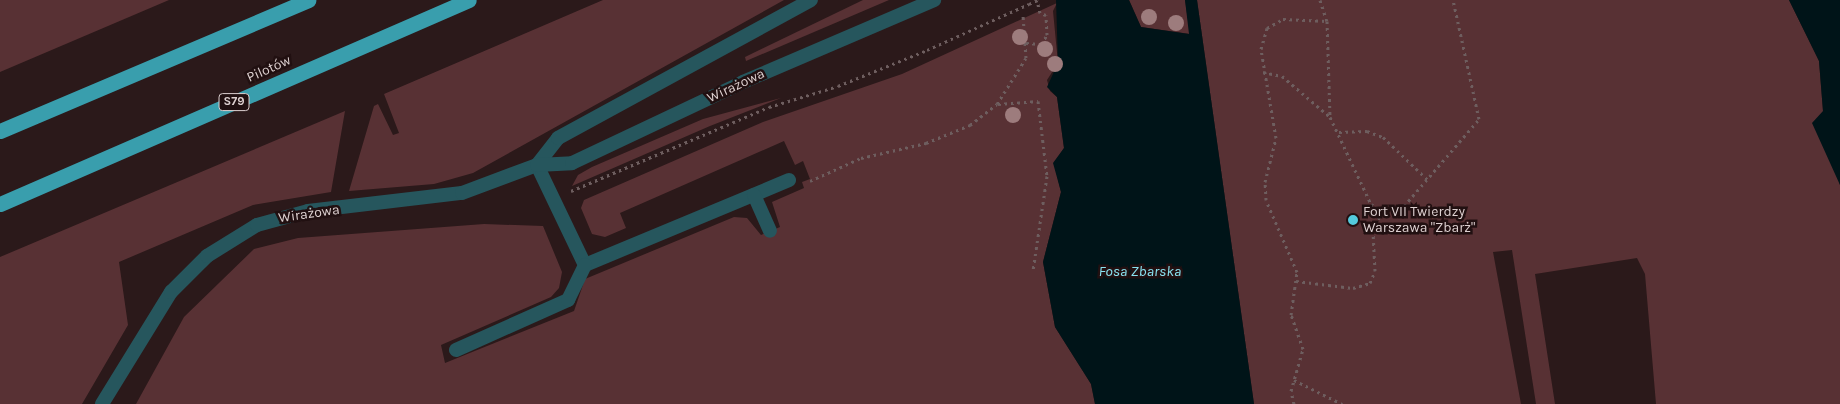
<!DOCTYPE html>
<meta charset="utf-8">
<style>
body{margin:0}
#map{position:relative;width:1840px;height:404px;overflow:hidden;background:#2b191a;font-family:Karla,sans-serif}
div>[style]{position:absolute}
.green>*{inset:0;background:#583134}
.water>*{inset:0;background:#001418}
.path>*{height:3px;margin-top:-1.5px;transform-origin:0;background:repeating-linear-gradient(90deg,#6e5e5f 0 2.5px,transparent 0 6.5px)}
.service>*{height:14px;margin:-7px;padding:0 7px;transform-origin:7px;border-radius:7px;background:#26565d}
.tertiary>*{height:14px;margin:-7px;padding:0 7px;transform-origin:7px;border-radius:7px;background:#26565d}
.motorway>*{height:15px;margin:-7.5px;padding:0 7.5px;transform-origin:7.5px;border-radius:7.5px;background:#399ead}
.path-bridge>*{height:3px;margin-top:-1.5px;transform-origin:0;background:repeating-linear-gradient(90deg,#6e5e5f 0 2.5px,transparent 0 6.5px)}
.trees>*{width:16px;height:16px;margin:-8px;border-radius:50%;background:#9d7c7d}
.dots>*{width:14px;height:14px;translate:-50% -50%;box-sizing:border-box;border:2px solid #211011;border-radius:50%}
span{translate:-50% -50%;white-space:nowrap;text-align:center;line-height:1.15;-webkit-text-stroke:5px #211011;paint-order:stroke}
.shield-label span{padding:1px 4px;background:#211011;border:1px solid;border-radius:4px;-webkit-text-stroke-width:0}
.shield-label{font-size:12px;color:#ddd0d0;font-weight:700}
.street-label{font-size:14px;color:#ddd0d0}
.poi-label{font-size:14px;color:#ddd0d0}
.left{translate:0 -50%;text-align:left}
.water-label{font-size:15px;color:#89e2f0;font-style:italic}
</style>
<div id="map">
<div class="green">
<div style="clip-path:polygon(0 0,169px 0,0 72px)"></div>
<div style="clip-path:polygon(603px 0,784px 0,473px 173px,434px 184px,349px 191px,374px 106px,378px 104px,393px 135px,399px 133px,384px 94px)"></div>
<div style="clip-path:polygon(863px 0,889px 0,746px 61px,745px 57px)"></div>
<div style="clip-path:polygon(1129px 0,1185px 0,1190px 34px,1141px 27px)"></div>
<div style="clip-path:polygon(1197px 0,1789px 0,1819px 61px,1823px 111px,1840px 185px,1840px 404px,1656px 404px,1645px 274px,1637px 258px,1535px 274px,1555px 404px,1536px 404px,1512px 250px,1493px 252px,1521px 404px,1254px 404px)"></div>
<div style="clip-path:polygon(1057px 3px,1053px 11px,1058px 63px,1047px 80px,1050px 91px,1057px 97px,1064px 148px,1054px 163px,1061px 192px,1043px 262px,1055px 327px,1091px 384px,1095px 404px,136px 404px,184px 317px,254px 249px,298px 238px,484px 224px,543px 226px,562px 272px,559px 288px,551px 297px,441px 345px,445px 363px,574px 311px,585px 279px,734px 217px,747px 218px,761px 235px,780px 227px,772px 202px,804px 188px,802px 182px,810px 179px,803px 161px,795px 165px,784px 141px,620px 213px,626px 228px,605px 237px,592px 234px,581px 208px,584px 200px,763px 122px,902px 74px)"></div>
<div style="clip-path:polygon(781px 98px,710px 126px,572px 186px,578px 175px,592px 167px,703px 119px)"></div>
<div style="clip-path:polygon(345px 111px,331px 192px,253px 205px,119px 262px,128px 325px,82px 404px,0 404px,0 257px)"></div>
</div>
<div class="water">
<div style="clip-path:polygon(1056px 0,1129px 0,1141px 27px,1189px 34px,1185px 0,1197px 0,1254px 404px,1095px 404px,1091px 384px,1055px 327px,1043px 262px,1061px 192px,1053px 163px,1064px 148px,1057px 97px,1047px 87px,1058px 63px)"></div>
<div style="clip-path:polygon(1789px 0,1840px 0,1840px 185px,1812px 123px,1823px 111px,1819px 61px)"></div>
</div>
<div class="path">
<div style="left:1320px;top:0;width:22px;rotate:72deg"></div>
<div style="left:1327px;top:21px;width:96px;rotate:88.2deg"></div>
<div style="left:1026px;top:43px;width:15px;rotate:4deg"></div>
<div style="left:1041px;top:44px;width:11px;rotate:-56deg"></div>
<div style="left:1047px;top:35px;width:20px;rotate:-93deg"></div>
<div style="left:1046px;top:15px;width:6px;rotate:-162deg"></div>
<div style="left:1040px;top:13px;width:13px;rotate:-103deg"></div>
<div style="left:1263px;top:72px;width:19px;rotate:12deg"></div>
<div style="left:1282px;top:76px;width:63px;rotate:40.5deg"></div>
<div style="left:1330px;top:117px;width:96px;rotate:64.8deg"></div>
<div style="left:1371px;top:204px;width:13px;rotate:32deg"></div>
<div style="left:1382px;top:211px;width:23px;rotate:-13deg"></div>
<div style="left:1404px;top:206px;width:115px;rotate:-49.2deg"></div>
<div style="left:1479px;top:119px;width:122px;rotate:-102.3deg"></div>
<div style="left:998px;top:104px;width:40px;rotate:-4.3deg"></div>
<div style="left:1038px;top:101px;width:76px;rotate:83.2deg"></div>
<div style="left:1047px;top:176px;width:96px;rotate:98.4deg"></div>
<div style="left:1339px;top:132px;width:28px;rotate:-2deg"></div>
<div style="left:1367px;top:131px;width:17px;rotate:21deg"></div>
<div style="left:1383px;top:137px;width:64px;rotate:43.7deg"></div>
<div style="left:810px;top:181px;width:56px;rotate:-24.3deg"></div>
<div style="left:861px;top:158px;width:67px;rotate:-13deg"></div>
<div style="left:926px;top:143px;width:48px;rotate:-22.2deg"></div>
<div style="left:970px;top:125px;width:34px;rotate:-38deg"></div>
<div style="left:997px;top:104px;width:54px;rotate:-57.8deg"></div>
<div style="left:1026px;top:58px;width:43px;rotate:-94deg"></div>
<div style="left:571px;top:191px;width:215px;rotate:-23deg"></div>
<div style="left:769px;top:107px;width:72px;rotate:-16.9deg"></div>
<div style="left:838px;top:86px;width:96px;rotate:-22deg"></div>
<div style="left:927px;top:50px;width:112px;rotate:-24.3deg"></div>
<div style="left:1296px;top:281px;width:57px;rotate:7deg"></div>
<div style="left:1353px;top:288px;width:18px;rotate:-16deg"></div>
<div style="left:1370px;top:283px;width:13px;rotate:-67deg"></div>
<div style="left:1375px;top:271px;width:40px;rotate:-92.9deg"></div>
<div style="left:1373px;top:231px;width:22px;rotate:-66deg"></div>
<div style="left:1294px;top:380px;width:54px;rotate:26.6deg"></div>
<div style="left:1294px;top:404px;width:13px;rotate:-103deg"></div>
<div style="left:1291px;top:391px;width:44px;rotate:-74.1deg"></div>
<div style="left:1303px;top:349px;width:36px;rotate:-109deg"></div>
<div style="left:1291px;top:315px;width:43px;rotate:-82.1deg"></div>
<div style="left:1297px;top:272px;width:78px;rotate:-113.3deg"></div>
<div style="left:1266px;top:200px;width:18px;rotate:-93deg"></div>
<div style="left:1265px;top:182px;width:45px;rotate:-76deg"></div>
<div style="left:1276px;top:138px;width:90px;rotate:-99.6deg"></div>
<div style="left:1261px;top:49px;width:22px;rotate:-74deg"></div>
<div style="left:1267px;top:28px;width:18px;rotate:-29deg"></div>
<div style="left:1283px;top:19px;width:44px;rotate:2.6deg"></div>
</div>
<div class="service">
<div style="left:537px;top:165px;width:111px;rotate:64.4deg"></div>
<div style="left:585px;top:265px;width:221px;rotate:-22.6deg"></div>
<div style="left:754px;top:195px;width:39px;rotate:66deg"></div>
<div style="left:456px;top:350px;width:123px;rotate:-24.1deg"></div>
<div style="left:568px;top:300px;width:39px;rotate:-64deg"></div>
</div>
<div class="tertiary">
<div style="left:537px;top:165px;width:34px;rotate:-52deg"></div>
<div style="left:558px;top:138px;width:288px;rotate:-28.6deg"></div>
<div style="left:102px;top:404px;width:132px;rotate:-58.4deg"></div>
<div style="left:171px;top:292px;width:51px;rotate:-45deg"></div>
<div style="left:207px;top:256px;width:59px;rotate:-31.8deg"></div>
<div style="left:257px;top:225px;width:53px;rotate:-15.4deg"></div>
<div style="left:308px;top:211px;width:155px;rotate:-6.7deg"></div>
<div style="left:462px;top:193px;width:80px;rotate:-20.5deg"></div>
<div style="left:537px;top:165px;width:35px;rotate:-3deg"></div>
<div style="left:572px;top:163px;width:189px;rotate:-25.3deg"></div>
<div style="left:743px;top:82px;width:208px;rotate:-23.2deg"></div>
</div>
<div class="motorway">
<div style="left:0;top:131px;width:335px;rotate:-23deg"></div>
<div style="left:0;top:204px;width:511px;rotate:-23.51deg"></div>
</div>
<div class="path-bridge">
<div style="left:1029px;top:4px;width:10px;rotate:-24deg"></div>
</div>
<div class="trees">
<div style="left:1149px;top:17px"></div>
<div style="left:1176px;top:23px"></div>
<div style="left:1020px;top:37px"></div>
<div style="left:1045px;top:49px"></div>
<div style="left:1055px;top:64px"></div>
<div style="left:1013px;top:115px"></div>
</div>
<div class="dots">
<div style="left:1353px;top:220px;background:#54cadc"></div>
</div>
<div class="shield-label">
<span style="left:234px;top:102px">S79</span>
</div>
<div class="street-label">
<span style="left:269px;top:69px;rotate:-24deg">Pilotów</span>
<span style="left:736px;top:86px;rotate:-25deg">Wirażowa</span>
<span style="left:309px;top:214px;rotate:-8deg">Wirażowa</span>
</div>
<div class="poi-label">
<span class="left" style="left:1363px;top:220px">Fort VII Twierdzy<br>Warszawa "Zbarż"</span>
</div>
<div class="water-label">
<span style="left:1140px;top:272px">Fosa Zbarska</span>
</div>
</div>
